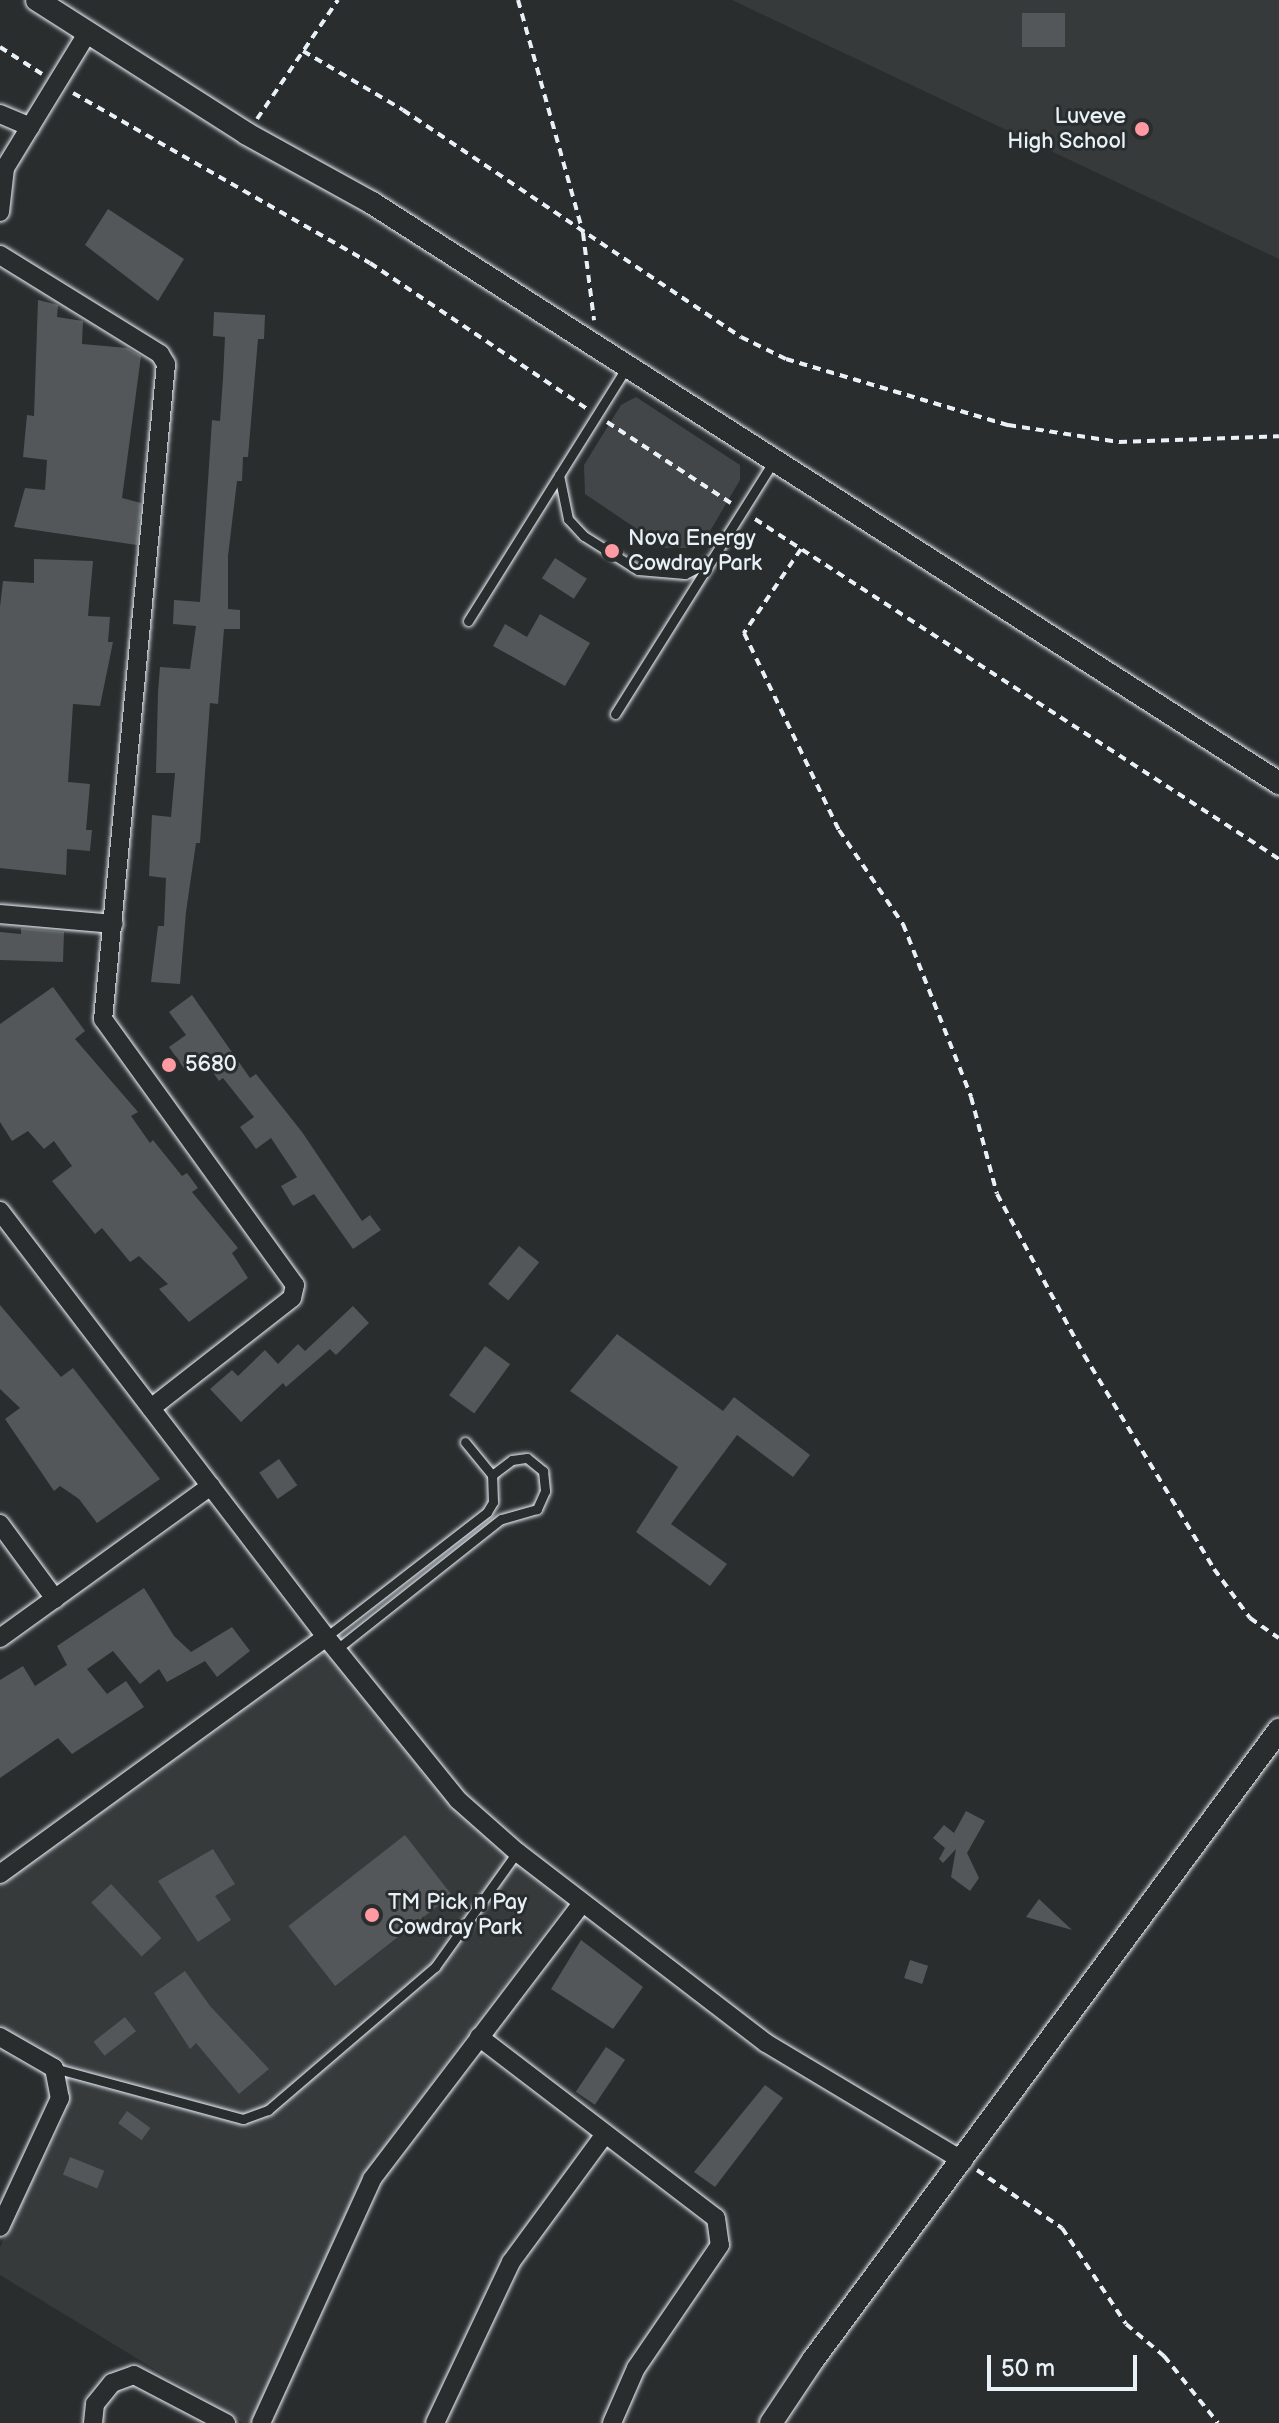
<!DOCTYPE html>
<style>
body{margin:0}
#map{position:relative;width:1279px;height:2423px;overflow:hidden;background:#2a2d2e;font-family:"Balsamiq Sans",sans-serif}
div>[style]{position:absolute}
.built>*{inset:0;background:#363a3b}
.green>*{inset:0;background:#424648}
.building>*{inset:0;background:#535759;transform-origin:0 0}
.path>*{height:4px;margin-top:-2px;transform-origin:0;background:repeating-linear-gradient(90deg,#e8f1f8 0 8px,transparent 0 14px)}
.roads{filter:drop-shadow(0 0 2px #e8f1f8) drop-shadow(0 0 2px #e8f1f8)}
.service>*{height:9px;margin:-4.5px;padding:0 4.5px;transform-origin:4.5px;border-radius:4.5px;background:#2a2d2e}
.minor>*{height:18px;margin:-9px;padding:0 9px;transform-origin:9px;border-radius:9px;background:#2a2d2e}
.tertiary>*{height:22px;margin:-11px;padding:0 11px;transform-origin:11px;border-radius:11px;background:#2a2d2e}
.dots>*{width:22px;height:22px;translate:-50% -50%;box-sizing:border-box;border:4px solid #2a2d2e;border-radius:50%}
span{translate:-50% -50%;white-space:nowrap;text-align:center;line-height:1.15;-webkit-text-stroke:6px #2a2d2e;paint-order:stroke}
.poi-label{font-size:22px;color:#e8f1f8}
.right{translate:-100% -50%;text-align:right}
.left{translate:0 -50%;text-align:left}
.scale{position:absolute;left:987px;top:2355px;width:150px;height:36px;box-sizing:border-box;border:4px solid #e8f1f8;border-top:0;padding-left:10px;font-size:24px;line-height:28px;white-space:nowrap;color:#e8f1f8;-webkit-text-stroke:6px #2a2d2e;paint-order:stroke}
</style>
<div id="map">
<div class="built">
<div style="clip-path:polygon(732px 0,1279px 0,1279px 259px)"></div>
<div style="clip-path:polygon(326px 1646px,454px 1807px,566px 1902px,362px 2177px,253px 2423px,243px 2423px,0 2275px,0 2247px,64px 2118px,68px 2081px,60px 2061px,0 2028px,0 1884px)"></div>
</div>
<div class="green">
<div style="clip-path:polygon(636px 397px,740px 465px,740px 480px,703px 543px,692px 548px,665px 548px,585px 494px,584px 465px,621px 405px)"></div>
</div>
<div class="building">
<div style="left:1022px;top:13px;width:43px;height:34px"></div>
<div style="clip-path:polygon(108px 209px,184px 259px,158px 301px,85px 245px)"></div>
<div style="clip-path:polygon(38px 300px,58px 305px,57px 317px,83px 321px,82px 344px,127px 348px,141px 356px,122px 498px,141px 503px,137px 545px,14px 527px,25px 488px,45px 490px,47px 460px,23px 457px,27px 415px,34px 416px)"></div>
<div style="clip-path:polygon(214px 312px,265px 315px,264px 339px,258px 339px,248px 457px,243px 457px,242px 481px,237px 481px,228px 556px,228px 609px,240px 610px,240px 629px,224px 629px,218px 704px,210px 703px,200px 843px,196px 843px,186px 912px,180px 984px,151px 982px,158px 926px,164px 926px,166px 878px,149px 876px,152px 815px,171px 817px,175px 773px,156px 773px,158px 692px,160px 667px,190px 669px,196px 626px,173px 624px,174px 600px,200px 602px,212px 420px,220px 421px,223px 378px,225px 337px,213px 336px)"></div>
<div style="left:555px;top:558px;width:38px;height:24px;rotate:33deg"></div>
<div style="clip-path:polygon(34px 559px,93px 561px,88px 616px,110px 617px,108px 642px,113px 642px,100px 706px,73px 704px,68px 782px,90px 784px,86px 830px,92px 830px,90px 851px,67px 849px,66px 875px,0 868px,0 607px,3px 581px,34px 583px)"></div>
<div style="clip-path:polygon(540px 614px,590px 643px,565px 686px,493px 646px,505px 624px,527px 637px)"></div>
<div style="clip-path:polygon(21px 928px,64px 932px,63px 962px,0 960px,0 932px,21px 934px)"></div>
<div style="clip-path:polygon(53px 987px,85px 1031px,75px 1039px,138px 1112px,131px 1116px,150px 1143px,153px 1140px,182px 1176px,187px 1173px,198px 1188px,192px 1192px,238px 1248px,232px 1253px,248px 1278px,189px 1322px,159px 1289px,168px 1284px,139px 1256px,130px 1262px,102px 1228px,95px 1234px,52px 1181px,72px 1166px,54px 1141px,44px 1149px,28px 1131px,12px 1141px,0 1122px,0 1024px)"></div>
<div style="clip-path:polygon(192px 995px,250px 1078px,256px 1074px,302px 1132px,362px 1221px,370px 1215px,381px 1230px,353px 1249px,314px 1194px,293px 1206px,281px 1186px,297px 1177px,271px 1138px,256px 1149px,240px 1127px,254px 1117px,223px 1078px,219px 1081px,203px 1058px,185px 1070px,169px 1047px,186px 1035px,169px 1012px)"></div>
<div style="left:519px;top:1246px;width:26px;height:49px;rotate:39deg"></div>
<div style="clip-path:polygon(0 1305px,61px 1377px,73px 1368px,160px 1479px,97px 1523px,79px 1499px,60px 1486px,54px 1491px,5px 1419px,20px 1408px,0 1389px)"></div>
<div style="clip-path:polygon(353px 1306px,369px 1323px,336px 1355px,330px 1349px,286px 1387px,283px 1383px,241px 1422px,210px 1389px,232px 1370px,238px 1376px,265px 1350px,278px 1364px,298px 1344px,305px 1351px)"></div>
<div style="clip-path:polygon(617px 1334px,723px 1411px,734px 1397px,810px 1455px,793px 1477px,737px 1435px,671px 1524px,727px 1564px,710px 1586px,636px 1532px,678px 1467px,570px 1391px)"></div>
<div style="left:485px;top:1346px;width:31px;height:61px;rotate:36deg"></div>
<div style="left:279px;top:1459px;width:32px;height:24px;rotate:55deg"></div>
<div style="clip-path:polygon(144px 1588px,174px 1636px,191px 1652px,232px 1627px,250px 1651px,217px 1677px,205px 1661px,167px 1682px,159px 1669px,140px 1684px,113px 1651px,87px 1669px,107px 1694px,126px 1681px,144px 1707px,72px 1754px,58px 1738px,0 1778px,0 1680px,23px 1666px,35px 1686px,67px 1665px,57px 1646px)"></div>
<div style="clip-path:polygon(966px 1811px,985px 1821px,967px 1853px,979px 1878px,970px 1891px,951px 1877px,956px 1849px,943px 1863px,939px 1859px,945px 1848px,933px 1838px,944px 1825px,954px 1833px)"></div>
<div style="left:405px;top:1835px;width:76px;height:148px;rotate:52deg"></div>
<div style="clip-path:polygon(213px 1849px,235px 1884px,215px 1896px,231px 1920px,198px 1942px,158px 1881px)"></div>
<div style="left:111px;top:1884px;width:74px;height:27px;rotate:47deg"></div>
<div style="clip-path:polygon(1039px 1899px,1072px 1930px,1026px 1917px)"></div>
<div style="clip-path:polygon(581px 1940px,643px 1987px,613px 2029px,551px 1989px)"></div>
<div style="left:910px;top:1960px;width:19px;height:19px;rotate:18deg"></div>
<div style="clip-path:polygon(185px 1971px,210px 2006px,269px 2069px,239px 2094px,196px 2043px,190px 2049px,154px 1993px)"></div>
<div style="left:125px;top:2017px;width:18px;height:40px;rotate:52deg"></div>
<div style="left:606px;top:2047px;width:23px;height:54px;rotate:34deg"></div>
<div style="clip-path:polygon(765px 2085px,783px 2098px,715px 2187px,694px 2172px)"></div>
<div style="left:127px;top:2111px;width:29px;height:15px;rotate:36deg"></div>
<div style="left:70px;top:2157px;width:37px;height:19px;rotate:22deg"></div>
</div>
<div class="path">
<div style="left:518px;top:0;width:242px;rotate:74.4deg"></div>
<div style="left:583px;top:233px;width:88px;rotate:82.8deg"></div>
<div style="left:0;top:47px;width:50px;rotate:32.7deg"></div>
<div style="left:303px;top:51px;width:116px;rotate:30.5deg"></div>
<div style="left:403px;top:110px;width:407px;rotate:33.9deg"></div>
<div style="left:741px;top:337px;width:50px;rotate:26.1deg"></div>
<div style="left:786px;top:359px;width:232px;rotate:16.6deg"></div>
<div style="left:1008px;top:425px;width:112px;rotate:8.7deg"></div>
<div style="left:1119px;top:442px;width:160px;rotate:-2.1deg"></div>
<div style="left:73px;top:93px;width:342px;rotate:29.8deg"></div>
<div style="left:370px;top:263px;width:262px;rotate:33.9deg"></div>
<div style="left:257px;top:119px;width:144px;rotate:-55.8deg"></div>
<div style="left:607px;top:422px;width:148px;rotate:33.2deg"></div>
<div style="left:755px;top:519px;width:625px;rotate:32.98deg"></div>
<div style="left:801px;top:549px;width:102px;rotate:124.2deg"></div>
<div style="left:744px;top:633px;width:219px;rotate:64.3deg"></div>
<div style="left:839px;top:830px;width:114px;rotate:55.8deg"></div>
<div style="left:903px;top:924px;width:186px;rotate:68.5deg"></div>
<div style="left:971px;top:1097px;width:100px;rotate:75deg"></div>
<div style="left:997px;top:1194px;width:183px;rotate:61.6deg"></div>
<div style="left:1084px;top:1355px;width:250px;rotate:58.7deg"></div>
<div style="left:1214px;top:1569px;width:61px;rotate:53.7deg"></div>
<div style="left:1250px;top:1618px;width:35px;rotate:35deg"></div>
<div style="left:977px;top:2170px;width:103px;rotate:34.3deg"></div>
<div style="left:1062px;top:2228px;width:115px;rotate:56.3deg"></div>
<div style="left:1126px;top:2324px;width:50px;rotate:40.1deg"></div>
<div style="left:1164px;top:2356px;width:86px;rotate:51.1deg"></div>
</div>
<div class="roads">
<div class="service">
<div style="left:559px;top:475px;width:45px;rotate:78.4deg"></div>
<div style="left:568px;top:519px;width:23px;rotate:47deg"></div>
<div style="left:584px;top:536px;width:64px;rotate:32.2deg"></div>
<div style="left:638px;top:570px;width:47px;rotate:4.9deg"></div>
<div style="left:685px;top:574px;width:27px;rotate:-27deg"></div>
<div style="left:468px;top:621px;width:298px;rotate:-58deg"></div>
<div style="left:615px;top:714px;width:297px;rotate:-57.9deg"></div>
<div style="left:465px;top:1442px;width:43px;rotate:50.7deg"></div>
<div style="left:326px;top:1637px;width:204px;rotate:-37.8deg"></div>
<div style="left:487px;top:1512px;width:12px;rotate:-59deg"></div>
<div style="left:493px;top:1502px;width:27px;rotate:-92deg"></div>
<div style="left:492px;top:1475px;width:25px;rotate:-37deg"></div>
<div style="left:512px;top:1460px;width:15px;rotate:-8deg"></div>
<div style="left:527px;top:1458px;width:21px;rotate:39deg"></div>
<div style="left:543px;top:1471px;width:20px;rotate:84deg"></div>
<div style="left:545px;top:1491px;width:20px;rotate:114deg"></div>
<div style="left:537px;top:1509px;width:37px;rotate:164deg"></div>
<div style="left:501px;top:1519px;width:211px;rotate:141.6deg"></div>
<div style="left:54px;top:2068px;width:196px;rotate:15.1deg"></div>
<div style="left:243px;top:2119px;width:27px;rotate:-20deg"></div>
<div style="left:268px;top:2110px;width:220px;rotate:-40.6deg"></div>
<div style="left:435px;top:1967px;width:141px;rotate:-54.5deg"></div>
</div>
<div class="minor">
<div style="left:0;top:114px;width:33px;rotate:23deg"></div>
<div style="left:0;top:212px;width:44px;rotate:-83.5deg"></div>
<div style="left:5px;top:168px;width:159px;rotate:-58.6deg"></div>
<div style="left:0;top:255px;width:188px;rotate:31.7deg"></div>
<div style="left:160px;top:354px;width:12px;rotate:59deg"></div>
<div style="left:166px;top:364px;width:658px;rotate:95.49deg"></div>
<div style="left:103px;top:1019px;width:328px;rotate:54.2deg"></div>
<div style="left:295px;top:1285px;width:13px;rotate:103deg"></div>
<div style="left:292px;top:1298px;width:179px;rotate:142deg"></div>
<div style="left:0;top:914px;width:114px;rotate:5deg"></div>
<div style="left:0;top:1211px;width:536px;rotate:52.57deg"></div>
<div style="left:326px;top:1637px;width:210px;rotate:51deg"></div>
<div style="left:458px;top:1800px;width:79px;rotate:41.4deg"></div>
<div style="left:517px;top:1852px;width:314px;rotate:37.5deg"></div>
<div style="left:766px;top:2043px;width:230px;rotate:30.9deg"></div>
<div style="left:0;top:1524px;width:93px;rotate:53.7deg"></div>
<div style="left:0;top:1638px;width:260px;rotate:-35.8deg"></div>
<div style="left:0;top:1874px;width:403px;rotate:-36deg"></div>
<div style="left:0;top:2037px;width:62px;rotate:29.9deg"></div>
<div style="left:54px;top:2068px;width:31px;rotate:79deg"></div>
<div style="left:60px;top:2098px;width:142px;rotate:114.9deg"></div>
<div style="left:479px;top:2037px;width:298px;rotate:37.4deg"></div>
<div style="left:716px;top:2218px;width:27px;rotate:82deg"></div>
<div style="left:720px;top:2245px;width:149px;rotate:124.3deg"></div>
<div style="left:636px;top:2368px;width:60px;rotate:113.6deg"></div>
<div style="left:93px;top:2423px;width:19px;rotate:-84deg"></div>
<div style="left:95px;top:2404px;width:27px;rotate:-51deg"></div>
<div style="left:112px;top:2383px;width:23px;rotate:-20deg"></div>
<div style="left:134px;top:2375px;width:104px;rotate:27.6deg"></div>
<div style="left:261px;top:2423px;width:268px;rotate:-65.5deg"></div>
<div style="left:372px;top:2179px;width:347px;rotate:-52.7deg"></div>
<div style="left:435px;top:2423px;width:178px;rotate:-64.7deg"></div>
<div style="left:511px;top:2262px;width:159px;rotate:-53.7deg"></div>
</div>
<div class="tertiary">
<div style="left:37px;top:0;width:249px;rotate:32.5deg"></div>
<div style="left:247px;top:134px;width:143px;rotate:28.9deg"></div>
<div style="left:372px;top:203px;width:1077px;rotate:32.6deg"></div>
<div style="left:771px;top:2423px;width:76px;rotate:-56.3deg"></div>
<div style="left:813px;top:2360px;width:784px;rotate:-53.51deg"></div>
</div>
</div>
<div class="dots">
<div style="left:1142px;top:129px;background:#ff9aa2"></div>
<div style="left:612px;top:551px;background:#ff9aa2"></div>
<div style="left:169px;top:1065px;background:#ff9aa2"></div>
<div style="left:372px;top:1915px;background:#ff9aa2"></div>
</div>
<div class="poi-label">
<span class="right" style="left:1126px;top:129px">Luveve<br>High School</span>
<span class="left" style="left:628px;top:551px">Nova Energy<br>Cowdray Park</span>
<span class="left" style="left:185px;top:1065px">5680</span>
<span class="left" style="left:388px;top:1915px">TM Pick n Pay<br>Cowdray Park</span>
</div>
<div class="scale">50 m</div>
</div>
